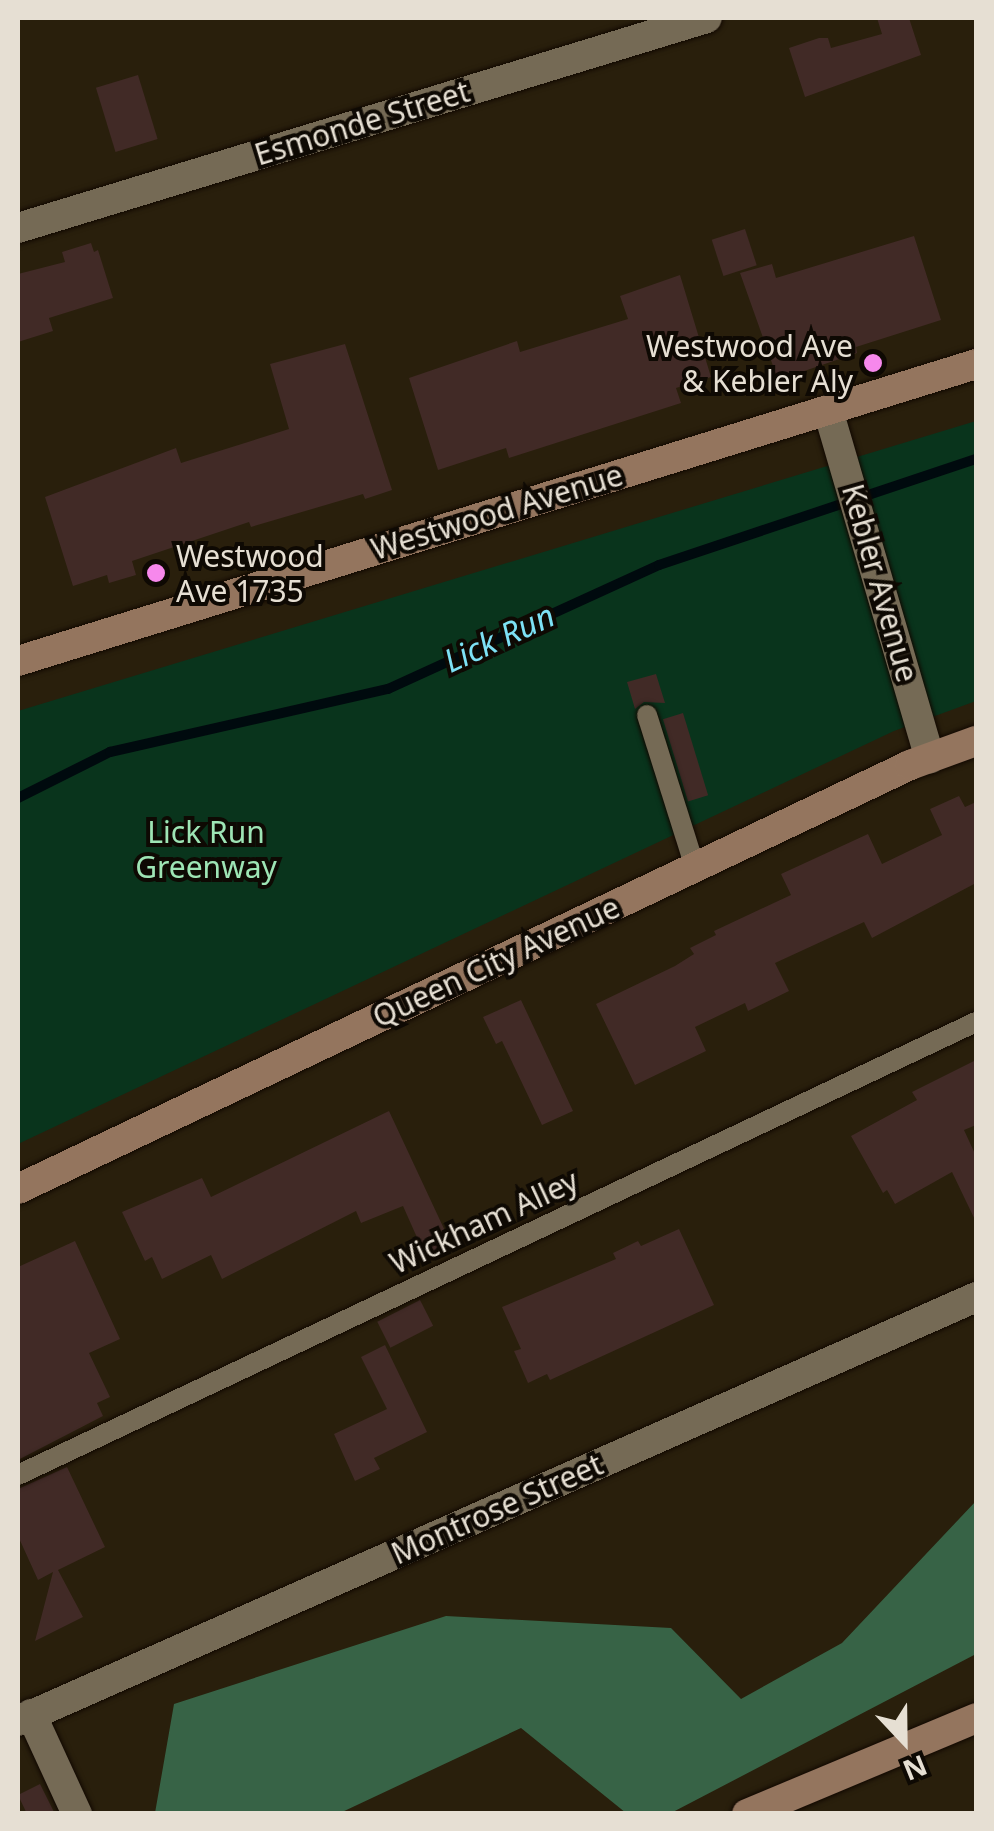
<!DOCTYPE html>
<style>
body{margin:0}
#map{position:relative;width:994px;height:1831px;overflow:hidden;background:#291f0c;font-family:"Noto Sans",sans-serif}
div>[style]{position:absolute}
.green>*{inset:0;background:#09341c}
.forest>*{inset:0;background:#376346}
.stream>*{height:10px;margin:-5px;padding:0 5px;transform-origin:5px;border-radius:5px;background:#000a0e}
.building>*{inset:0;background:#412a26;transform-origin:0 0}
.roads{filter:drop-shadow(0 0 2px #110800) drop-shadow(0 0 2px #110800)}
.lane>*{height:20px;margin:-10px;padding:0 10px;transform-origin:10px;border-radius:10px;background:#756a55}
.street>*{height:30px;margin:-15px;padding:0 15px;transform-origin:15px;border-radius:15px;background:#756a55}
.secondary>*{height:30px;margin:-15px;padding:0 15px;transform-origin:15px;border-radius:15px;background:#94755e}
.dots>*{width:28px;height:28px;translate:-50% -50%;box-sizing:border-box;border:5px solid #0e0903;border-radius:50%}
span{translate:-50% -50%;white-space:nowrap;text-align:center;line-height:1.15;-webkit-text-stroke:8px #0e0903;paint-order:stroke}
.street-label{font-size:30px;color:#e6dfd3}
.poi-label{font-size:30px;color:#e6dfd3}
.right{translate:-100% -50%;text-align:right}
.left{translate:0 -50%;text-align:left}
.park-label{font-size:30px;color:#9ee5b5}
.water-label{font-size:32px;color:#7de1f5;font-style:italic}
.frame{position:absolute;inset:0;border:20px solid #e6dfd3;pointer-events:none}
.north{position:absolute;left:854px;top:1691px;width:100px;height:100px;-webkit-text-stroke:8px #0e0903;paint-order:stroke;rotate:158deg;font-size:28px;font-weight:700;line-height:40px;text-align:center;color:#e6dfd3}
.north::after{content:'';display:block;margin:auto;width:35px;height:45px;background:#e6dfd3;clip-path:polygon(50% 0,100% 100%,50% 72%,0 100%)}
</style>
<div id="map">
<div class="green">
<div style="clip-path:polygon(976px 421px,976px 701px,894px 731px,18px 1144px,18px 711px)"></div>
</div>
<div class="forest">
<div style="clip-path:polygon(976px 1501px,976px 1654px,671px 1813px,626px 1813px,521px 1728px,340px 1813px,155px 1813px,174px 1704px,446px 1616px,671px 1628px,741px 1699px,842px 1643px)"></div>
</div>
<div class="stream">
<div style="left:18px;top:798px;width:103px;rotate:-26.6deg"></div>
<div style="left:110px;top:752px;width:285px;rotate:-12.8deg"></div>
<div style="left:388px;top:689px;width:298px;rotate:-24.6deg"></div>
<div style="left:659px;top:565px;width:334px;rotate:-18.5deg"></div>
</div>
<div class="building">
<div style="clip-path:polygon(877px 18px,909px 18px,921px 55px,805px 97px,789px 48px,819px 38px,828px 38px,831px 48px,882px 34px)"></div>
<div style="left:138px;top:75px;width:67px;height:44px;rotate:73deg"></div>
<div style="left:745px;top:229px;width:38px;height:35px;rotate:72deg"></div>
<div style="clip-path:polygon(914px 236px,941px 320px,856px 347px,857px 353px,778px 380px,740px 273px,772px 264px,776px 278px)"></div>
<div style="clip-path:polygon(91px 243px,94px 252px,98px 250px,113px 298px,49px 318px,53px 331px,18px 342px,18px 274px,65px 262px,62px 252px)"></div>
<div style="clip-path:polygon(680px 275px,711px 377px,676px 388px,681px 403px,509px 458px,506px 448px,438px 470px,409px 378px,517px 341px,520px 352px,628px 319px,620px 296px)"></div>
<div style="clip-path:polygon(345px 344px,392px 490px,365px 499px,363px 494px,251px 527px,249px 522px,132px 561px,136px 575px,109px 583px,107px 575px,73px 586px,45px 497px,176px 448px,181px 463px,289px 429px,270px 364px)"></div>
<div style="clip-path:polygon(656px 674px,665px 703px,644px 702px,635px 709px,627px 682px)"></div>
<div style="left:683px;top:713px;width:86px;height:21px;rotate:73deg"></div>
<div style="clip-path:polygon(959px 796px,965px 807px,976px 802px,976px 883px,872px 938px,864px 922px,775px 963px,789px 991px,748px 1011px,745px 1003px,695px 1027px,706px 1051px,635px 1085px,596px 1004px,675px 966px,694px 954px,690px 948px,716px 935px,714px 931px,791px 895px,781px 874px,868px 834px,882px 864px,942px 835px,930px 809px)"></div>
<div style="clip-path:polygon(521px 1000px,573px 1111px,542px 1125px,502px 1041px,496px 1044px,483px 1017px)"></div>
<div style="clip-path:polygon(976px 1060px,976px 1125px,964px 1130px,976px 1156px,976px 1222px,952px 1172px,895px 1204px,887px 1190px,883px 1193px,851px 1136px,917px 1100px,912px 1092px)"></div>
<div style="clip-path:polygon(389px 1111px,453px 1248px,427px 1260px,403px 1206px,361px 1223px,356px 1211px,222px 1279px,211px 1255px,162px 1279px,152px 1257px,145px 1261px,122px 1212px,202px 1178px,211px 1197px)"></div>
<div style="clip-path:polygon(679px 1229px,714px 1305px,550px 1380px,547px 1374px,528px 1383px,514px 1351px,521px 1349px,502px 1307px,616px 1259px,613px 1253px,638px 1241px,641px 1246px)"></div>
<div style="clip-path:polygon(75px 1241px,120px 1339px,89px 1353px,110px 1397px,97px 1403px,103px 1416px,18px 1460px,18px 1267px)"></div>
<div style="left:420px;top:1300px;width:29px;height:48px;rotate:63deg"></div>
<div style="clip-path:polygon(385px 1345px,427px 1432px,374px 1458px,380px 1469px,355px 1481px,334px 1434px,387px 1409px,361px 1357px)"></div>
<div style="clip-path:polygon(67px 1467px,105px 1547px,58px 1570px,83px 1617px,35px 1641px,53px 1572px,38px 1580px,18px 1536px,18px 1489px)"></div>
<div style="clip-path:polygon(40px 1784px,55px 1814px,27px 1814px,18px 1795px)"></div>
</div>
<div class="roads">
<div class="lane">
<div style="left:647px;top:715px;width:159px;rotate:72.5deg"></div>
<div style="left:18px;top:1475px;width:1060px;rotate:-25.31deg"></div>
</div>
<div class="street">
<div style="left:18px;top:228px;width:720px;rotate:-16.95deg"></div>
<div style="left:828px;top:410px;width:363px;rotate:73.7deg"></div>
<div style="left:31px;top:1714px;width:110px;rotate:65.3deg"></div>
<div style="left:18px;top:1721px;width:1048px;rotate:-23.87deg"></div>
</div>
<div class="secondary">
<div style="left:18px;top:661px;width:1003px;rotate:-17.22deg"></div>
<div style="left:18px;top:1189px;width:988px;rotate:-25.42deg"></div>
<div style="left:910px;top:765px;width:70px;rotate:-20deg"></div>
<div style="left:747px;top:1814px;width:248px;rotate:-22.7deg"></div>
</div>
</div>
<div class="dots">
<div style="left:873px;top:363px;background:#f788ec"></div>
<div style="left:156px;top:573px;background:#f788ec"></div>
</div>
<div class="street-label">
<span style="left:362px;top:123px;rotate:-17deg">Esmonde Street</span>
<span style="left:497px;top:512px;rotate:-17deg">Westwood Avenue</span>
<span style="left:880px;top:583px;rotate:74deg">Kebler Avenue</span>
<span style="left:496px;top:962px;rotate:-25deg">Queen City Avenue</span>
<span style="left:484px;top:1222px;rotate:-25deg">Wickham Alley</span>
<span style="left:497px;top:1509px;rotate:-24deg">Montrose Street</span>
</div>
<div class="poi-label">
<span class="right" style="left:853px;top:363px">Westwood Ave<br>&amp; Kebler Aly</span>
<span class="left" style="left:176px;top:573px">Westwood<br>Ave 1735</span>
</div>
<div class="park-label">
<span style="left:206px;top:849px">Lick Run<br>Greenway</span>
</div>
<div class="water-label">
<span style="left:499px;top:638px;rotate:-25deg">Lick Run</span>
</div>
<div class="frame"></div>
<div class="north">N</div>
</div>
